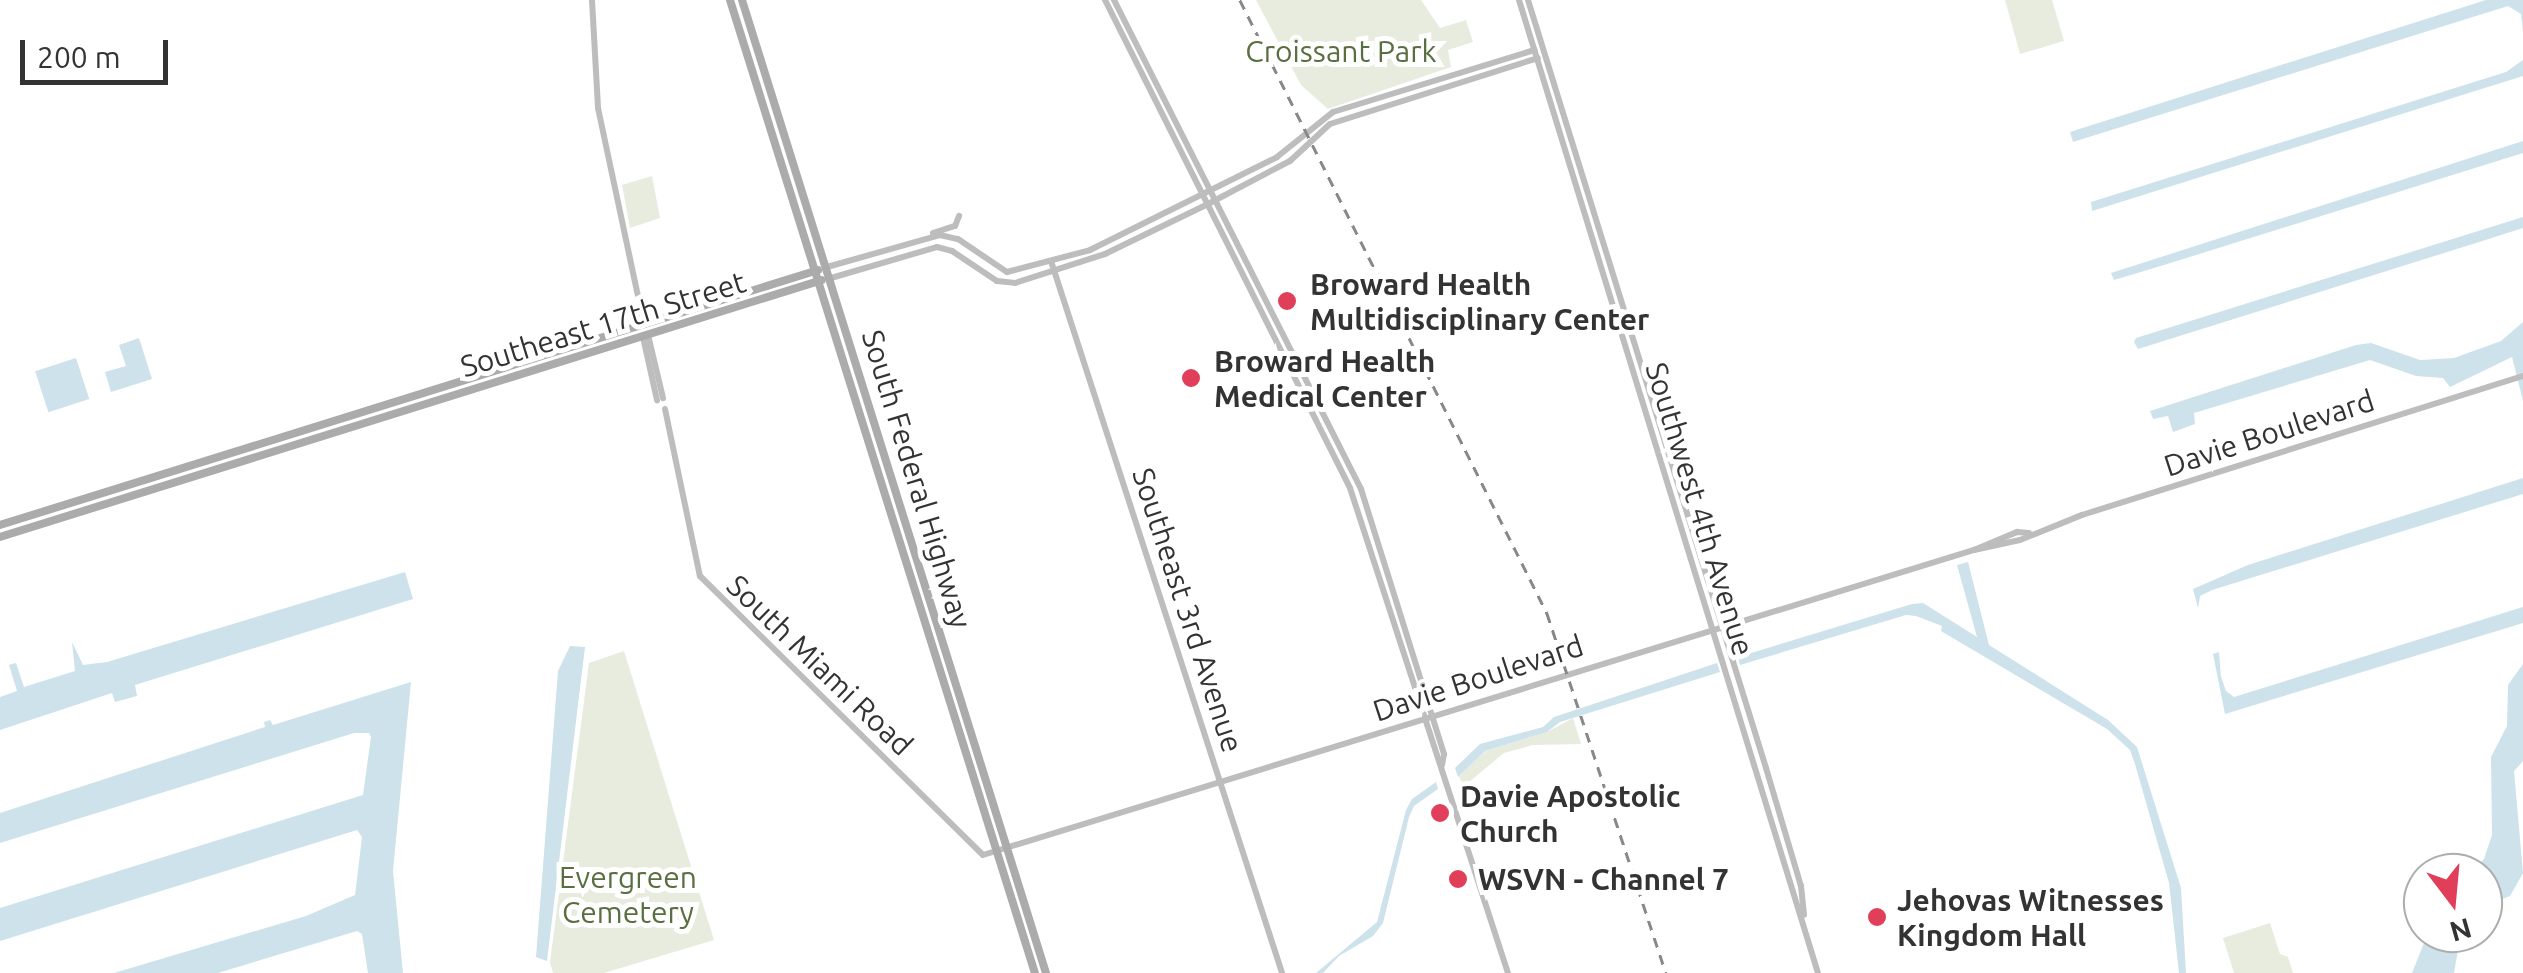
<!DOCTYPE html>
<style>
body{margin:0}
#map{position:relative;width:2523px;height:973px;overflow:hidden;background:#fff;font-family:Ubuntu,sans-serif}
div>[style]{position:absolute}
.green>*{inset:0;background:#e7ecdf}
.water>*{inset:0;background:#cde2eb;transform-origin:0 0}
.secondary>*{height:6px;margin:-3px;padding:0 3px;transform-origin:3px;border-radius:3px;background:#bdbdbd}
.primary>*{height:8px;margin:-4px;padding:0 4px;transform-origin:4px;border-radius:4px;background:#ababab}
.rail>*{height:2.5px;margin-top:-1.25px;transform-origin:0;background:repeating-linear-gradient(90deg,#888 0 10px,transparent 0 18px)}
.dots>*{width:28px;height:28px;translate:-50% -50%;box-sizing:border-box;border:5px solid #fff;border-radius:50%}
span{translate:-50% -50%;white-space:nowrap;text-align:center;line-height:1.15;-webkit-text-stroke:10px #fff;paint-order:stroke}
.park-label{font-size:30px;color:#5a6f40}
.poi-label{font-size:30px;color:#333;font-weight:700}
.left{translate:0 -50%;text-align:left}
.street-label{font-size:30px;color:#333}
.north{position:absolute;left:2403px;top:853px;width:100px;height:100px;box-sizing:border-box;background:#fff;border:2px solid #adadad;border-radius:50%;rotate:164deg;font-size:28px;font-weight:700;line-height:40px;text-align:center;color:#333}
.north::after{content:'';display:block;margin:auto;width:35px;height:45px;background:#e13e59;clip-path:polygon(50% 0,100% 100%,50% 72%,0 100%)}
.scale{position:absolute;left:20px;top:40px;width:148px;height:45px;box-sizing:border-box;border:5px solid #333;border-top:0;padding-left:12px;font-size:30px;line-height:35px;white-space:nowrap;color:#333;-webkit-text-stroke:8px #fff;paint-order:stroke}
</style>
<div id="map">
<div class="green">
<div style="clip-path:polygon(1256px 0,1421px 0,1440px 28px,1466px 20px,1473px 42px,1448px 50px,1451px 67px,1328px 109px,1301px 85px)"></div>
<div style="clip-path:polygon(2005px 0,2052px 0,2064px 41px,2020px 54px)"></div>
<div style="clip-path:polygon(652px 176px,660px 218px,630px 228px,622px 185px)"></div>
<div style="clip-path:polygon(624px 651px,714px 940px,604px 973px,553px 973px,550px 962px,589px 663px)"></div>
<div style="clip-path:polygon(1573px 718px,1581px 744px,1533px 745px,1504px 753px,1463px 787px,1459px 776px,1485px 751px,1547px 732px)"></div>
<div style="clip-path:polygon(2270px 923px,2280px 954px,2288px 957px,2293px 973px,2234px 973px,2223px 938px)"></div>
</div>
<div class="water">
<div style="clip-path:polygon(2486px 0,2523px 0,2523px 32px,2521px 14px,2508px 6px,2073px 142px,2070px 132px)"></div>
<div style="clip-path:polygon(2523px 60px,2523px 76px,2092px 211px,2091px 202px,2506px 72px)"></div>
<div style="clip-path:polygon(2523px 141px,2523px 153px,2164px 265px,2114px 280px,2111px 273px)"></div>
<div style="clip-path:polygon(2523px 217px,2523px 228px,2476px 243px,2138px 349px,2134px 342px,2136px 338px)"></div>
<div style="clip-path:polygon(2523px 322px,2523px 401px,2512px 357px,2450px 387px,2443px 378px,2416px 376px,2370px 360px,2194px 413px,2195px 424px,2173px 432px,2168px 416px,2153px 419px,2150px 411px,2356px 345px,2371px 343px,2420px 360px,2454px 358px,2501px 341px)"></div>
<div style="clip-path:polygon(139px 338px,152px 379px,111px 392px,105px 372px,126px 366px,119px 345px)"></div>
<div style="left:76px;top:358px;width:43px;height:43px;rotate:72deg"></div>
<div style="clip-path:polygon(2523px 478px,2523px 494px,2212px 590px,2200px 596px,2198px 608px,2193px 589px,2248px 565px)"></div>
<div style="clip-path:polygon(1968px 562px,1989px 645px,2108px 720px,2137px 747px,2181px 888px,2186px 973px,2179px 973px,2169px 883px,2135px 764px,2130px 750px,2107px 729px,1941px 631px,1942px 626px,1916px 616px,1906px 615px,1740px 665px,1738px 657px,1912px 604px,1923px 603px,1977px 637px,1957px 565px)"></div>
<div style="clip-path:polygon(405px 572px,413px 599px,135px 685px,137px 696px,115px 702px,112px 693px,0 730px,0 697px,17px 691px,9px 665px,16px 663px,24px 687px,75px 671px,72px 642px,83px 665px,107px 662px)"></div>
<div style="clip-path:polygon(2523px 607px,2523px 623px,2225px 714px,2213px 654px,2219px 652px,2221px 677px,2226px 691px,2234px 697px)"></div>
<div style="clip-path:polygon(570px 646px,585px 647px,547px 961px,536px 957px,558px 671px)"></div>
<div style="clip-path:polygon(1717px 663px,1720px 672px,1560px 722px,1547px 732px,1485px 751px,1458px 777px,1455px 768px,1480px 744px,1543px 727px,1554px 717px)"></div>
<div style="clip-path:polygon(2523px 664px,2523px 761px,2514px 771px,2523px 873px,2510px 896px,2483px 907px,2483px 873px,2471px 873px,2484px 859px,2492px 835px,2491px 757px,2507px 726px,2508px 685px)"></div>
<div style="clip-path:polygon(411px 682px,393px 871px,403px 973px,368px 973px,362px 934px,357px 931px,218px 973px,114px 973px,306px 916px,355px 895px,362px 837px,357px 830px,0 941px,0 908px,363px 795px,371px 737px,369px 733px,354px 733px,0 843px,0 813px,265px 727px,264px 722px,270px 720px,273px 725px)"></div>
<div style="clip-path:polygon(1436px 782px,1438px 789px,1414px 806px,1409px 817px,1383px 923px,1373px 936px,1339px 956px,1323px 973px,1316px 973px,1377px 922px,1406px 810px,1412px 799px)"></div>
<div style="clip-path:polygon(2428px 933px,2461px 933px,2454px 973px,2412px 973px)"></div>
</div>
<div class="secondary">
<div style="left:592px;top:0;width:108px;rotate:86.8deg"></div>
<div style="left:598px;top:108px;width:222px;rotate:78deg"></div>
<div style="left:1105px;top:0;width:546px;rotate:63.34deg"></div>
<div style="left:1350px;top:488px;width:510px;rotate:71.96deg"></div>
<div style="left:1114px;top:0;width:548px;rotate:63.2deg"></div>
<div style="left:1361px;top:489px;width:278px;rotate:72.6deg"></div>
<div style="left:1444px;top:754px;width:11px;rotate:100deg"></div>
<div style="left:1519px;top:0;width:1018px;rotate:72.92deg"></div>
<div style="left:1528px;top:0;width:804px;rotate:72.78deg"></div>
<div style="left:1766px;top:768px;width:123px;rotate:73.5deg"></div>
<div style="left:1801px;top:886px;width:29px;rotate:84deg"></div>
<div style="left:933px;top:233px;width:23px;rotate:-18deg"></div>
<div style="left:955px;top:226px;width:11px;rotate:-68deg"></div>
<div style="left:1051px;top:261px;width:749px;rotate:72.02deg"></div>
<div style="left:827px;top:267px;width:117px;rotate:-15.8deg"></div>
<div style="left:940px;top:235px;width:18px;rotate:13deg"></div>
<div style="left:958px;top:239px;width:59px;rotate:34deg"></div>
<div style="left:1007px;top:272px;width:86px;rotate:-14.8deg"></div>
<div style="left:1090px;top:250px;width:209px;rotate:-26.4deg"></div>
<div style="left:1277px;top:157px;width:72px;rotate:-38.8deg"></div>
<div style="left:1333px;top:112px;width:211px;rotate:-17.1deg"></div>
<div style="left:831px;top:278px;width:110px;rotate:-16.3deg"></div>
<div style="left:937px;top:247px;width:16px;rotate:15deg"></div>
<div style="left:952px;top:251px;width:54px;rotate:33.7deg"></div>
<div style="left:997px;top:281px;width:18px;rotate:6deg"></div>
<div style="left:1015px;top:283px;width:95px;rotate:-17.9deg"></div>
<div style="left:1105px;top:254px;width:114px;rotate:-25.9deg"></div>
<div style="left:1208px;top:204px;width:93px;rotate:-27.7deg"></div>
<div style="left:1290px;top:161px;width:54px;rotate:-42.8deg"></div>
<div style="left:1330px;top:124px;width:218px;rotate:-17.6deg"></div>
<div style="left:648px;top:335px;width:65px;rotate:76.6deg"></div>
<div style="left:643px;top:337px;width:65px;rotate:77.5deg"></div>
<div style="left:665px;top:409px;width:171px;rotate:78.2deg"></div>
<div style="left:700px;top:576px;width:397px;rotate:44.6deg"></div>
<div style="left:983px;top:855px;width:1037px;rotate:-17.11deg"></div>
<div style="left:1974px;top:550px;width:47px;rotate:-22.7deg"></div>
<div style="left:2017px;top:532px;width:12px;rotate:5deg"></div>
<div style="left:1974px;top:550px;width:47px;rotate:-12.3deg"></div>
<div style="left:2020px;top:540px;width:67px;rotate:-22deg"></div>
<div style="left:2082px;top:515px;width:462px;rotate:-17.5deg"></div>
</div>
<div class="primary">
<div style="left:730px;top:0;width:1020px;rotate:72.6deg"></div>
<div style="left:742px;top:0;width:1019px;rotate:72.65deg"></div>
<div style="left:0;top:525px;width:857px;rotate:-17.31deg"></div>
<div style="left:0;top:537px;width:861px;rotate:-17.36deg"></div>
</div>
<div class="rail">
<div style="left:1240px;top:0;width:686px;rotate:63.4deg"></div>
<div style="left:1547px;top:613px;width:379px;rotate:71.7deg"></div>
</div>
<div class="dots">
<div style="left:1287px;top:301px;background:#e13e59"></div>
<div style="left:1191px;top:378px;background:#e13e59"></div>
<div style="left:1440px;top:813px;background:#e13e59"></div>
<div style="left:1458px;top:879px;background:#e13e59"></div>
<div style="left:1877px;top:917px;background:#e13e59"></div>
</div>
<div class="park-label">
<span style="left:1341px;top:51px">Croissant Park</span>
<span style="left:628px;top:894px">Evergreen<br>Cemetery</span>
</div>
<div class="poi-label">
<span class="left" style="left:1310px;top:301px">Broward Health<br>Multidisciplinary Center</span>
<span class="left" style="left:1214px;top:378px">Broward Health<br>Medical Center</span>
<span class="left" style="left:1460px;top:813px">Davie Apostolic<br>Church</span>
<span class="left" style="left:1478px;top:879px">WSVN - Channel 7</span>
<span class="left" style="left:1897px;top:917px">Jehovas Witnesses<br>Kingdom Hall</span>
</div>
<div class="street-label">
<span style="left:603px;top:324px;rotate:-17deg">Southeast 17th Street</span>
<span style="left:2269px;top:433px;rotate:-18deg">Davie Boulevard</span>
<span style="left:917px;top:479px;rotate:73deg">South Federal Highway</span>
<span style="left:1700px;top:509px;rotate:73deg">Southwest 4th Avenue</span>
<span style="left:1188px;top:610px;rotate:72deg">Southeast 3rd Avenue</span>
<span style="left:820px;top:665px;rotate:44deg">South Miami Road</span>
<span style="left:1478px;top:678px;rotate:-18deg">Davie Boulevard</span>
</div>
<div class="north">N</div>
<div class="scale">200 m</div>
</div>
